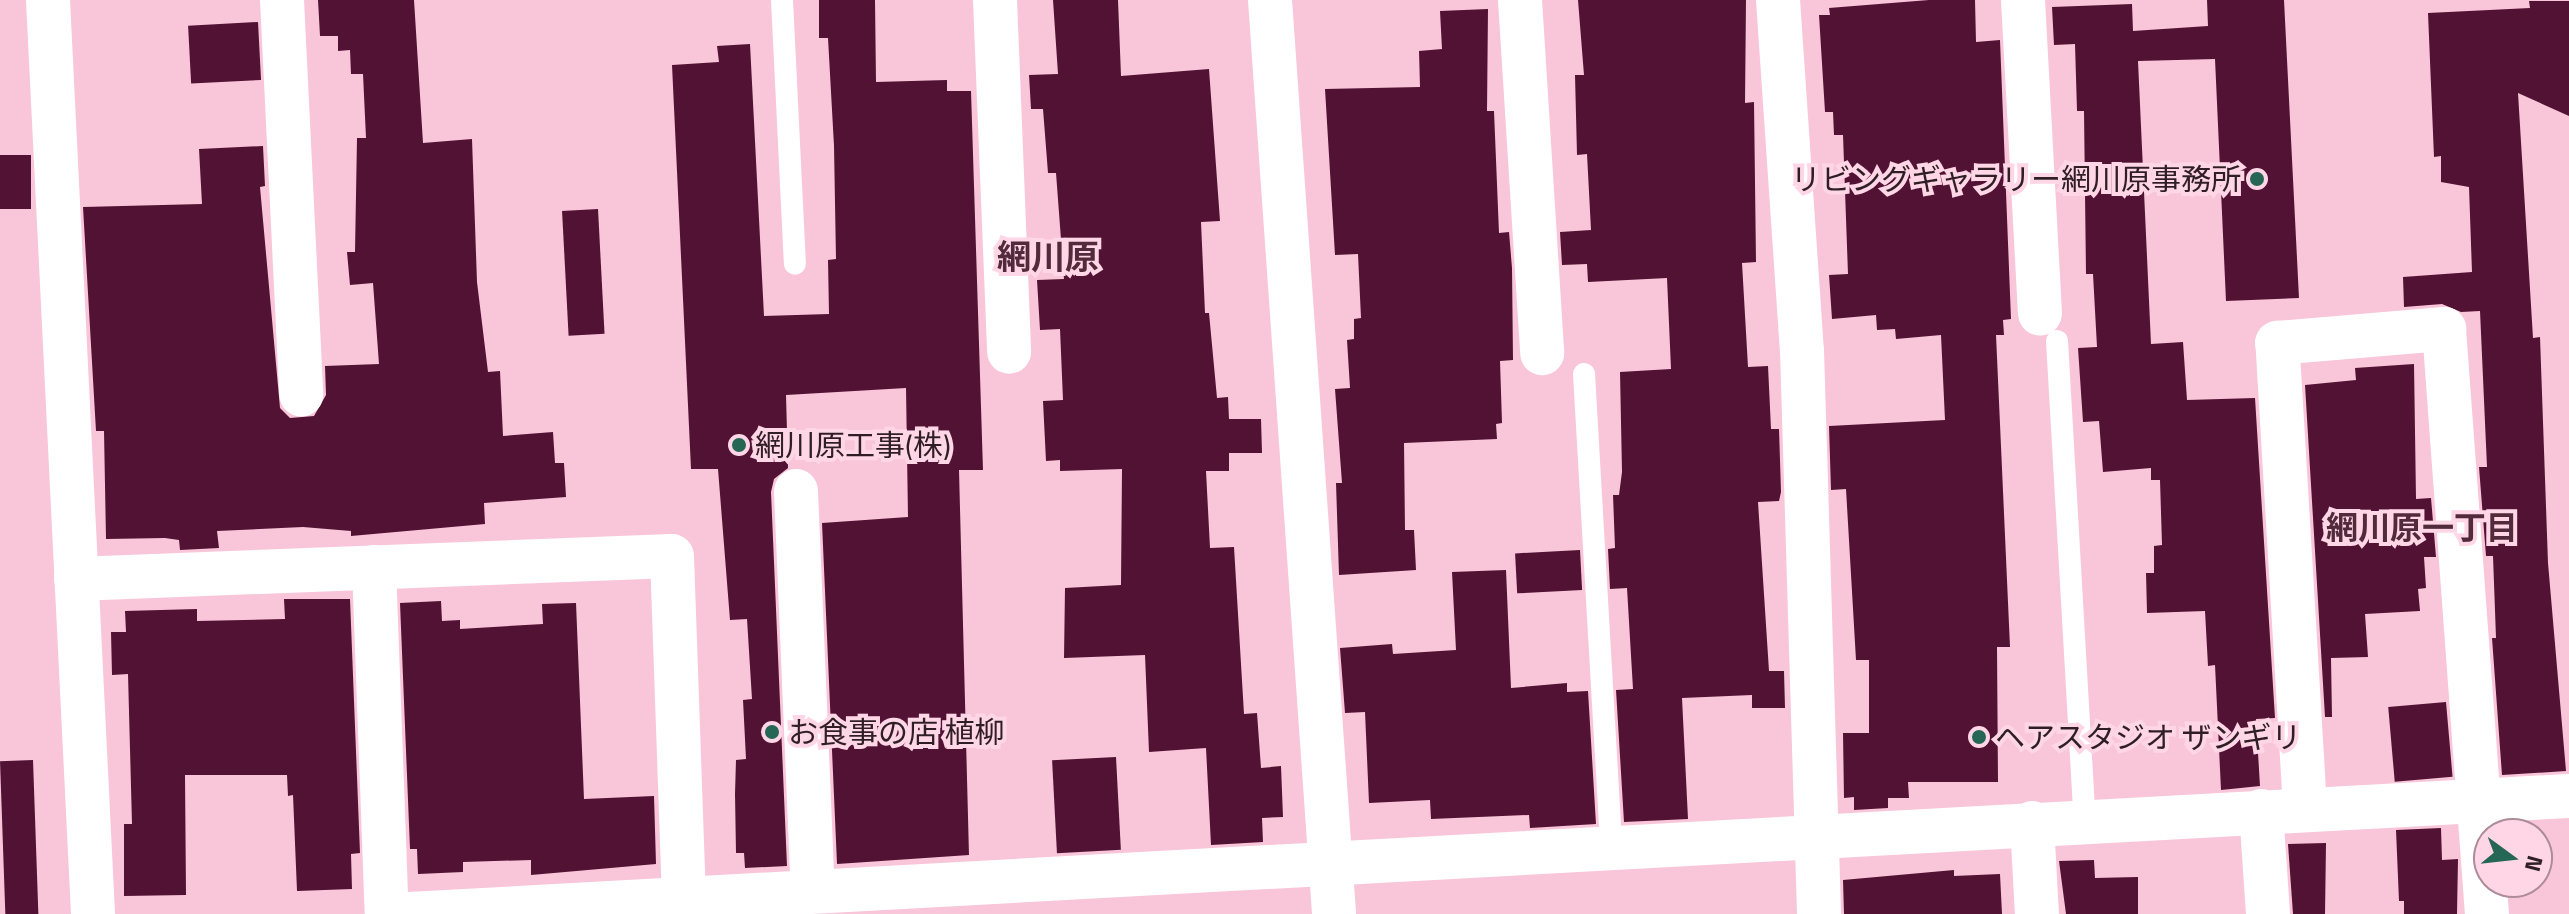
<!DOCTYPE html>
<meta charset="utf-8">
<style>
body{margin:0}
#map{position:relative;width:2569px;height:914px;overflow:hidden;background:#f8c5d9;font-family:"Titillium Web","Noto Sans JP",sans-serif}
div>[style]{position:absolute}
.building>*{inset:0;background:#521233;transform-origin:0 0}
.lane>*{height:22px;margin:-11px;padding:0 11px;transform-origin:11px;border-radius:11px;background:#fff}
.street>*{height:44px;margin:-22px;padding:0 22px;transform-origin:22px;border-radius:22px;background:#fff}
.dots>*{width:22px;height:22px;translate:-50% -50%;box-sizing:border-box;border:4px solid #ffd6e6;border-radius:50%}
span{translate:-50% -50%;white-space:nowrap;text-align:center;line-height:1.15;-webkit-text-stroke:8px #ffd6e6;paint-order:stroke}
.poi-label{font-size:30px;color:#301e25}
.right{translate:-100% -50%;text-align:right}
.left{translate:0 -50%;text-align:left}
.neighbourhood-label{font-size:32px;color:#512a3b;font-weight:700}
.quarter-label{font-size:34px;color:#512a3b;font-weight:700}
.north{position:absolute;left:2473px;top:818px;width:80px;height:80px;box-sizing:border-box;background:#ffd6e6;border:2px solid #ac8c99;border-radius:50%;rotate:105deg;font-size:22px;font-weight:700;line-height:32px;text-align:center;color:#301e25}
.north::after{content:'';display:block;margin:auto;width:28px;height:36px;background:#256655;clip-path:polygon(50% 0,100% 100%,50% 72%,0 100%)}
</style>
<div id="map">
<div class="building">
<div style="clip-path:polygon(318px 0,414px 0,423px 143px,472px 139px,477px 282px,488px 372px,500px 371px,503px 436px,553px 432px,555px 463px,564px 463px,566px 497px,484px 503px,485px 524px,351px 536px,351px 531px,303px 527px,217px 531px,219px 548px,180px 550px,179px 540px,165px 538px,106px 539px,104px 431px,96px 431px,83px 207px,202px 204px,199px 149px,263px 146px,265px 186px,260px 187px,280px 408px,290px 418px,314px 416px,326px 395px,325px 366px,379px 364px,373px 283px,350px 285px,347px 252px,355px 252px,357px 138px,366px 138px,363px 74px,351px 74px,350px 50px,338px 51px,338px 36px,320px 36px)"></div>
<div style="clip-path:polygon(819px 0,875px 0,876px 82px,947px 80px,947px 91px,971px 91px,983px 470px,959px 470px,969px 855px,837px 864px,822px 523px,908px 517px,906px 388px,786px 395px,788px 468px,774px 479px,771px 492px,787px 866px,745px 868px,744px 853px,736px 853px,735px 794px,736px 760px,746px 759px,743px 700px,752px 699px,747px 619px,730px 620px,718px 469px,691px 469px,672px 65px,719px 62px,717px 46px,750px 44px,764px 316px,829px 314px,828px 260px,836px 259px,834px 146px,828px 38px,819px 38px)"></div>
<div style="clip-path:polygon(1053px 0,1118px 0,1121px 76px,1209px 69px,1220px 221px,1201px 222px,1205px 313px,1209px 313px,1217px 398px,1228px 397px,1229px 419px,1261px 419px,1262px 453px,1229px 453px,1229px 471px,1206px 471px,1210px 548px,1234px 547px,1244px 714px,1257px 713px,1261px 768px,1281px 766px,1283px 817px,1262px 818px,1263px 842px,1211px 845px,1206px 748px,1149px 752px,1145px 655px,1064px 658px,1065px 588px,1121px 585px,1122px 469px,1060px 471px,1060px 460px,1046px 461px,1043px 401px,1063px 400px,1060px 329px,1040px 330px,1037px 280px,1064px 279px,1056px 173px,1048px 173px,1043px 109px,1031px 109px,1029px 75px,1058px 74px)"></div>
<div style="clip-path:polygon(1578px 0,1746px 0,1745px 103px,1754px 102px,1756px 262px,1742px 263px,1748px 367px,1768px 366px,1771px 429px,1779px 429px,1781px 492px,1779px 501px,1758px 502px,1769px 671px,1784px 671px,1785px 708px,1752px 708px,1752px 695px,1682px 698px,1688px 819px,1624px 822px,1616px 690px,1633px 689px,1627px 588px,1610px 589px,1608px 549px,1615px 548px,1613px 495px,1619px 495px,1622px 472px,1620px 372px,1671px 369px,1667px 278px,1588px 282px,1587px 264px,1562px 265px,1560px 232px,1591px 230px,1587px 154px,1577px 155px,1575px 75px,1584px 75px)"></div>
<div style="clip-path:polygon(1929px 0,1975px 0,1976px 42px,2000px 40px,2011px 319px,2003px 320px,2004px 335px,1996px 335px,2010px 647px,1997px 647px,1998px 782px,1908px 782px,1909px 798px,1888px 798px,1888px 808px,1854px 810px,1854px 797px,1844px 798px,1843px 733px,1869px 733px,1869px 660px,1856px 660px,1846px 489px,1831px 490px,1829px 426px,1945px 420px,1941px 335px,1896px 339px,1895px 329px,1877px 330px,1876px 315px,1832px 319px,1829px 275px,1848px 274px,1843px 135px,1834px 135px,1833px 112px,1825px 112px,1819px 15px,1830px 15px,1829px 8px)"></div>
<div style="clip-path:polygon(2207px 0,2284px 0,2299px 298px,2226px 301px,2215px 59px,2138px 61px,2151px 344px,2183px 342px,2187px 400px,2255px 398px,2275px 718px,2256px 719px,2260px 786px,2221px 790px,2215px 665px,2208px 666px,2205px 611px,2147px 613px,2146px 573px,2154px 573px,2154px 546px,2162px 545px,2160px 480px,2151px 480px,2151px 468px,2103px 472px,2099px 421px,2083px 422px,2078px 348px,2097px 347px,2093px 274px,2086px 274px,2084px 111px,2077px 111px,2075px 44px,2054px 45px,2052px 7px,2132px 4px,2133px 31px,2208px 26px)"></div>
<div style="clip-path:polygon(2529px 1px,2569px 1px,2569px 116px,2518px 93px,2533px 338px,2540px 337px,2548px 563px,2566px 771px,2502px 775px,2492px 638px,2496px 638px,2493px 556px,2486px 556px,2479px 467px,2487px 467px,2480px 311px,2461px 312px,2442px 304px,2404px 307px,2403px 277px,2472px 272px,2469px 187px,2441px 182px,2441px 156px,2434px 157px,2428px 13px,2530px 8px)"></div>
<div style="clip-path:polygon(1488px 9px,1487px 111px,1494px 111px,1499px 233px,1509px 232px,1512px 268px,1513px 360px,1500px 361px,1502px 423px,1496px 424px,1497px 439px,1404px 443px,1405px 530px,1414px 530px,1416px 570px,1339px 575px,1336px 483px,1342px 483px,1335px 389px,1350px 388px,1347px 340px,1354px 339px,1354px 319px,1361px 318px,1358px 254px,1335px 255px,1325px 89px,1420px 87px,1419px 51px,1442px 49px,1440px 11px)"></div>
<div style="left:258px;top:22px;width:58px;height:70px;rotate:87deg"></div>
<div style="left:0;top:155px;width:31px;height:54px"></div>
<div style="left:598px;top:209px;width:125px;height:36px;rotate:87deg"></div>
<div style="clip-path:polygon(2414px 364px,2416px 499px,2431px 498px,2436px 557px,2424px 557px,2426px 588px,2418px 589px,2420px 611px,2365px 614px,2368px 657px,2331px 658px,2332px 717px,2325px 717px,2305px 385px,2356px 380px,2355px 368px)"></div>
<div style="left:1580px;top:550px;width:40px;height:65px;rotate:87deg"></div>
<div style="clip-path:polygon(1506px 570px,1511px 688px,1567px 683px,1567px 692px,1588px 691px,1596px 824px,1530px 828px,1529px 815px,1431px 819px,1430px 800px,1369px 803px,1365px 712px,1345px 713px,1340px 648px,1392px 644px,1393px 654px,1456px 650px,1452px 572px)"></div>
<div style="clip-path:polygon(284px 599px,350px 599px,360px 853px,351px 854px,352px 889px,297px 891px,293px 795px,288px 796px,287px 775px,185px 775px,186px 895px,124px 896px,124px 824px,132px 824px,128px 674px,112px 675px,111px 632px,126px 632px,125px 611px,197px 609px,197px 621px,285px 619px)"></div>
<div style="clip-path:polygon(441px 601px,442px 621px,460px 620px,460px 629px,543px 624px,542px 604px,576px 603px,584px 799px,654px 796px,656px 864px,531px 875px,531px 860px,463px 862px,463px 872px,418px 874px,417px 849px,410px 849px,400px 603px)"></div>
<div style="left:2446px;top:702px;width:75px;height:58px;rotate:85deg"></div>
<div style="left:1116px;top:757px;width:93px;height:64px;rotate:87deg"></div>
<div style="left:33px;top:760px;width:154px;height:33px;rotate:88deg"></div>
<div style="clip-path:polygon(2441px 828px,2442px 860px,2458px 859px,2457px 914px,2404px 914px,2404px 901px,2399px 901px,2396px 830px)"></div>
<div style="clip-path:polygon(2326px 843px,2325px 914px,2293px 914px,2288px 844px)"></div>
<div style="clip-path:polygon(2094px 860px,2095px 878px,2138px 877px,2138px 914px,2066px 914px,2059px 861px)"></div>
<div style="clip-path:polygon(1954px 870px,1954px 876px,2000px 874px,2002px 914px,1844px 914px,1843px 880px)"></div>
</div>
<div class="lane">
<div style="left:782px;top:0;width:264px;rotate:87.2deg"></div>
<div style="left:2057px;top:341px;width:480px;rotate:86.7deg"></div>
<div style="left:1584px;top:374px;width:472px;rotate:86.7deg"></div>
</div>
<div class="street">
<div style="left:48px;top:0;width:915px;rotate:87.18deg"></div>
<div style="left:282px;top:0;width:395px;rotate:87.2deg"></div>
<div style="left:995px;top:0;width:352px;rotate:87.7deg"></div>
<div style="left:1270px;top:0;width:916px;rotate:85.99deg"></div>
<div style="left:1520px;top:0;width:354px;rotate:86.4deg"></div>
<div style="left:1778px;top:0;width:351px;rotate:86.1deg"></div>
<div style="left:1802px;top:350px;width:564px;rotate:88.27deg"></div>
<div style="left:2023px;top:0;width:314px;rotate:86.9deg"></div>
<div style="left:796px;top:491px;width:399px;rotate:87.6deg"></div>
<div style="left:374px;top:567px;width:347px;rotate:87.9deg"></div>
<div style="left:76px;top:579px;width:596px;rotate:-2.21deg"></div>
<div style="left:672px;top:556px;width:342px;rotate:88deg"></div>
<div style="left:2305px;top:808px;width:466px;rotate:-93.4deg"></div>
<div style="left:2277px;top:343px;width:168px;rotate:-4.8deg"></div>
<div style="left:2444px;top:329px;width:587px;rotate:85.8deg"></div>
<div style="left:2261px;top:811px;width:103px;rotate:86.1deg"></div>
<div style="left:2032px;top:823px;width:91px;rotate:86.9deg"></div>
<div style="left:409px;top:914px;width:2163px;rotate:-3.13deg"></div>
</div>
<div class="dots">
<div style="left:2257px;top:179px;background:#256655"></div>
<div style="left:739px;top:445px;background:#256655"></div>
<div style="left:772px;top:732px;background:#256655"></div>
<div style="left:1979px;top:737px;background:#256655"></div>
</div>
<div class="poi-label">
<span class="right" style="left:2241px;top:179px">リビングギャラリー網川原事務所</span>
<span class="left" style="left:755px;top:445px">網川原工事(株)</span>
<span class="left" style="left:788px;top:732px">お食事の店 植柳</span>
<span class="left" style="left:1995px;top:737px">ヘアスタジオ ザンギリ</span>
</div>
<div class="neighbourhood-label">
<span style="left:2422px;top:527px">網川原一丁目</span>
</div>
<div class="quarter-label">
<span style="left:1048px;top:257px">網川原</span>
</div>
<div class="north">N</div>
</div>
